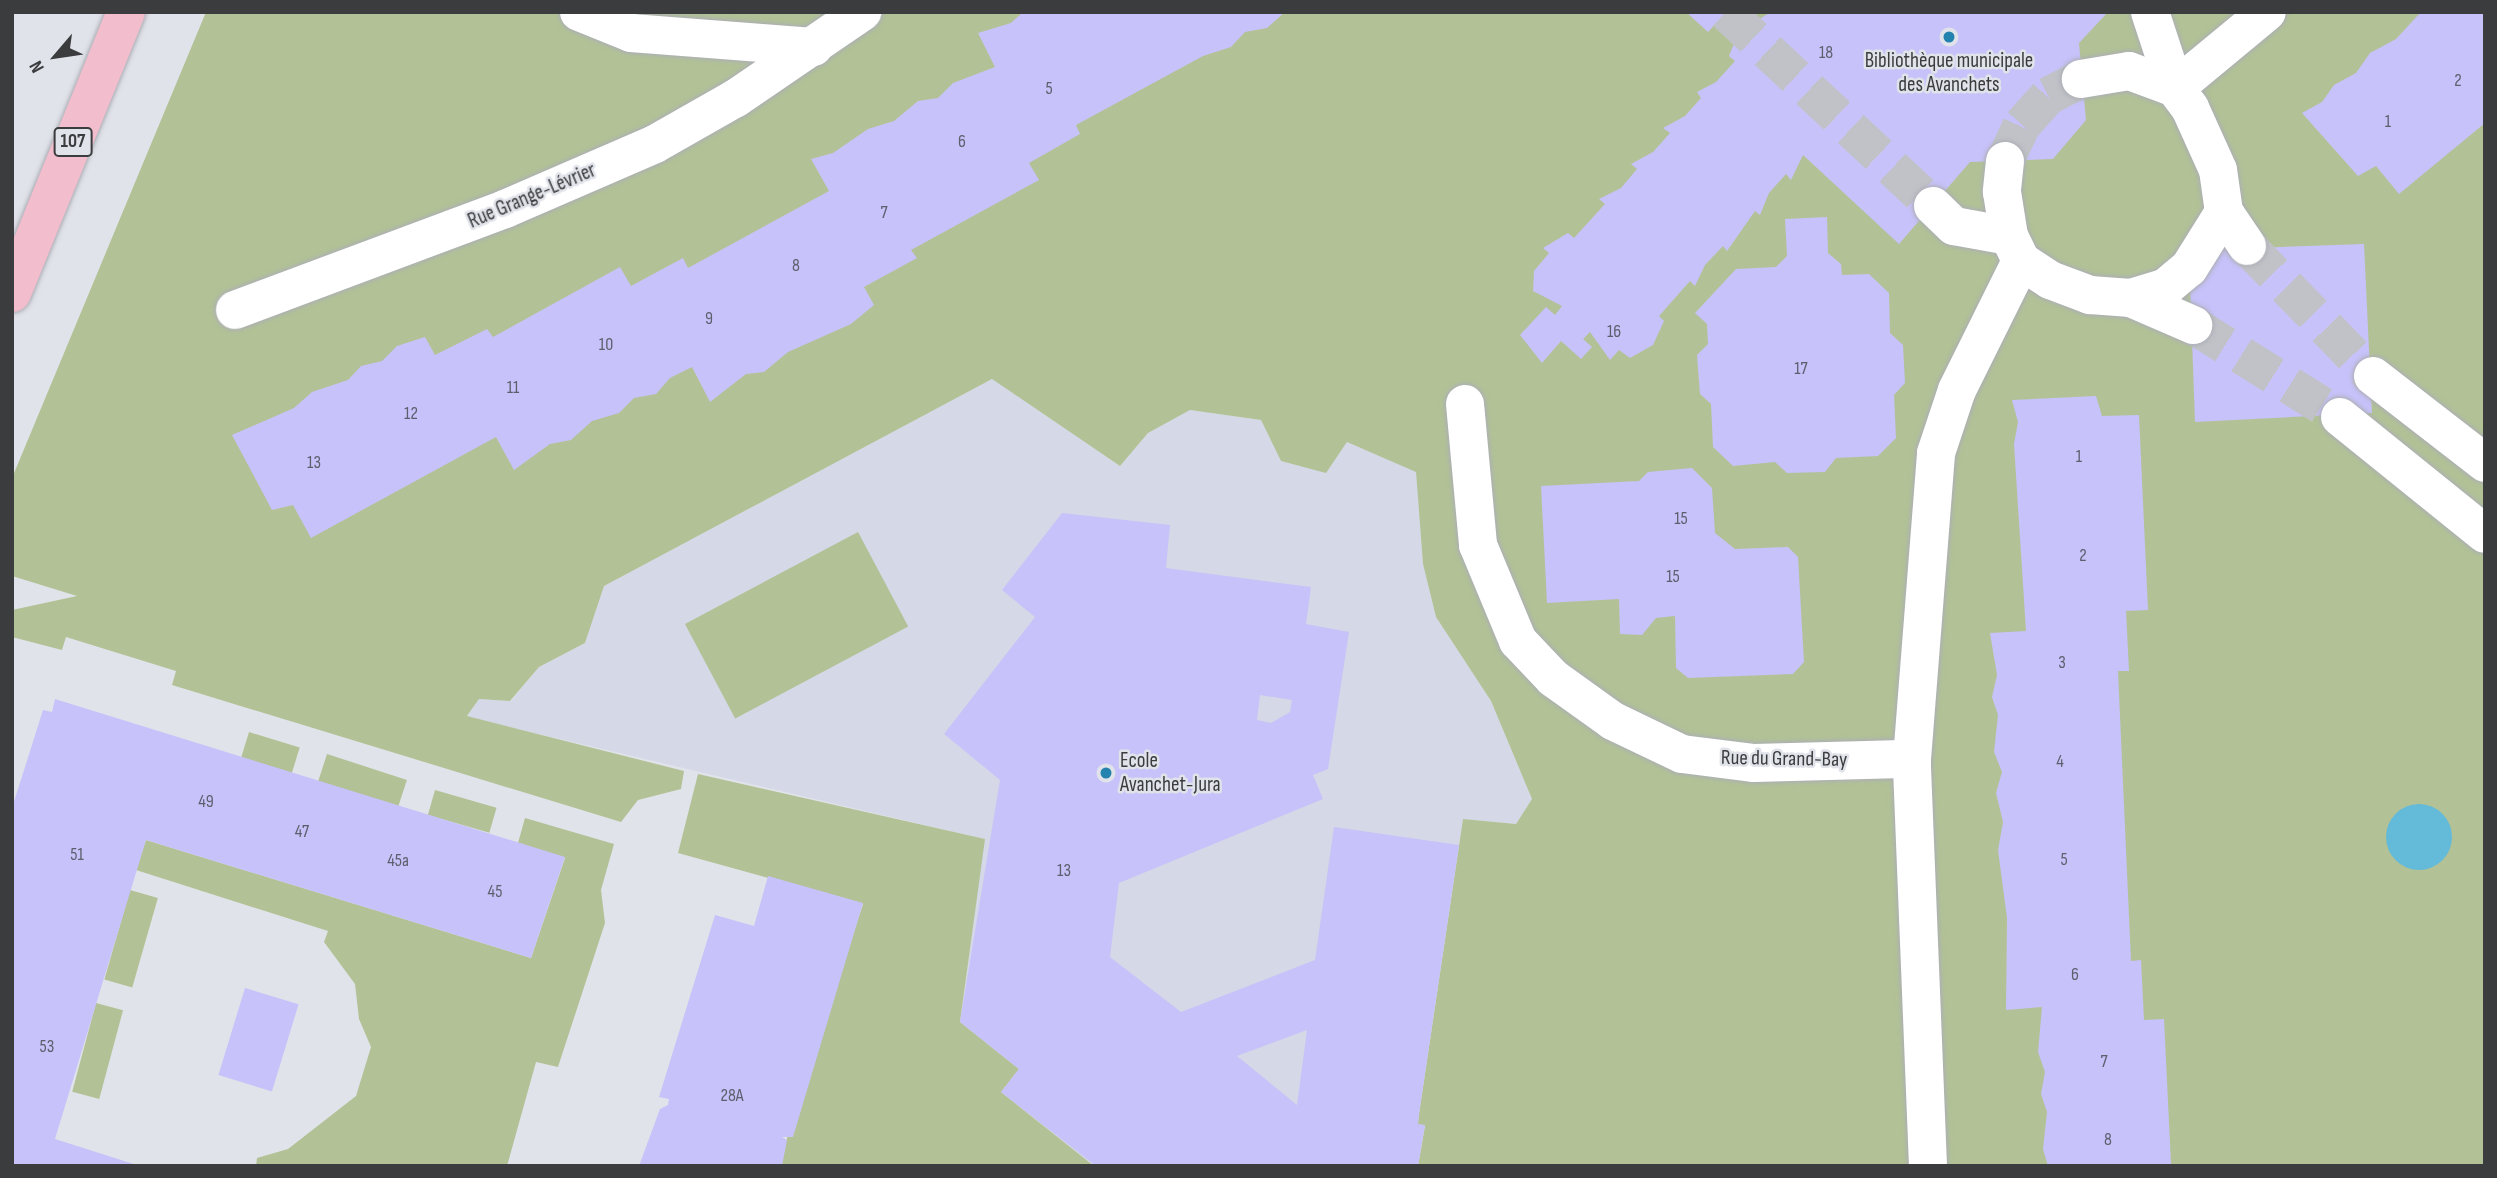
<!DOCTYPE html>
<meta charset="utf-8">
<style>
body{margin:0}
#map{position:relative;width:2497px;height:1178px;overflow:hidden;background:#e1e3ea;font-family:"Sofia Sans Condensed",sans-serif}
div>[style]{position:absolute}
.built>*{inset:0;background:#d5d8e6}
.green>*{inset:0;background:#b2c296;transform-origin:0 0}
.water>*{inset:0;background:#63bad9}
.round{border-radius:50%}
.building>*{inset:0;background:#c7c2f9;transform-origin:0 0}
.secondary-tunnel>*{height:38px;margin-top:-19px;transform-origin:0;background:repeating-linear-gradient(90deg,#c0c2c8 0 38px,transparent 0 57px)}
.roads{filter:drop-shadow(0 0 2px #acaeb5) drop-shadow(0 0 2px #acaeb5)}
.street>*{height:38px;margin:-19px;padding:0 19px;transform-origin:19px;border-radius:19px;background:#fff}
.secondary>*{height:38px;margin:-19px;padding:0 19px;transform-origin:19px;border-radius:19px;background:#fff}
.primary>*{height:38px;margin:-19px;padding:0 19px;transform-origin:19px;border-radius:19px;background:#f2bdcd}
.dots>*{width:19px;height:19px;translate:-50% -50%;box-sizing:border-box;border:4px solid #e1e3ea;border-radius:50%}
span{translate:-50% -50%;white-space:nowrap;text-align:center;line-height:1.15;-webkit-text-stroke:5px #e1e3ea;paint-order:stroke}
.number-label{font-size:18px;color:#5e5e6d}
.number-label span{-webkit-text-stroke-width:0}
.shield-label span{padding:2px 5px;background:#e1e3ea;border:2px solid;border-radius:5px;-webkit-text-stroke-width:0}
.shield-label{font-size:19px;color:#3b3c3e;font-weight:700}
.poi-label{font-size:21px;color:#3b3c3e}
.left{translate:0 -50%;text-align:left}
.street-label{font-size:21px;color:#3b3c3e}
.frame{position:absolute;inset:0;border:14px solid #3b3c3e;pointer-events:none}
.north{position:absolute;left:21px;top:21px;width:70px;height:70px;-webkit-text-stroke:5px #e1e3ea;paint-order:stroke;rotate:241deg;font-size:19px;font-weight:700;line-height:28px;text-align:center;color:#3b3c3e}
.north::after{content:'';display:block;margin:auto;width:24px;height:32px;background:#3b3c3e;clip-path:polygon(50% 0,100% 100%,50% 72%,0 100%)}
</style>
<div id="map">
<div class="built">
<div style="clip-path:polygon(992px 379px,1120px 466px,1148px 433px,1190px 410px,1261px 420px,1281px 461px,1326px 472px,1347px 442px,1416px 471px,1423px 564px,1436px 617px,1491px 701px,1532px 799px,1516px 824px,1463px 819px,1419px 1114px,1425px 1125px,1418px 1166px,1094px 1166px,1001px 1092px,1018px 1068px,960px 1022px,984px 839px,467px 717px,479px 699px,511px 701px,539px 667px,585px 643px,604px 586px)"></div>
</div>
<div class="green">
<div style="clip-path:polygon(206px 12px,2485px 12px,2485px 1166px,1418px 1166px,1425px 1126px,1418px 1124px,1419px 1114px,1463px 819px,1516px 824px,1532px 799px,1491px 701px,1436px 617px,1423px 564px,1416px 472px,1347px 442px,1326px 473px,1281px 461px,1261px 420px,1190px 410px,1148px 433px,1120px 466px,992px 379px,604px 586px,585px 643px,539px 667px,510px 701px,479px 699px,467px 716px,684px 771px,681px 789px,638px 800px,621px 822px,172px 685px,176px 671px,66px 637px,62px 650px,12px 637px,12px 610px,77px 596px,12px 576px,12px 478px)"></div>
<div style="left:858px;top:532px;width:107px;height:196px;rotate:62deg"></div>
<div style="left:249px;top:732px;width:53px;height:27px;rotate:17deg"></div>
<div style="left:327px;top:754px;width:84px;height:30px;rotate:18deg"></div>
<div style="clip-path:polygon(698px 774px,985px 839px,960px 1022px,1019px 1069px,1001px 1092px,1094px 1166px,778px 1166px,863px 904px,678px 853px)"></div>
<div style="left:435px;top:790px;width:64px;height:26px;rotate:16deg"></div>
<div style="clip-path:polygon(525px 818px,614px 844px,601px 890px,605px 923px,558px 1067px,536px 1062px,507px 1166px,256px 1166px,257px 1158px,288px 1149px,356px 1096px,371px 1047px,359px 1019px,355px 984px,324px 942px,328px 931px,136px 870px,146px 840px,531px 958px,565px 858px,518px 843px)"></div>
<div style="left:130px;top:890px;width:29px;height:93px;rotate:16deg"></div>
<div style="left:96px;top:1003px;width:28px;height:92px;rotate:15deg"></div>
</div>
<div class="water">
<div class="round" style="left:2386px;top:804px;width:66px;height:66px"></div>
</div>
<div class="building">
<div style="clip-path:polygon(1023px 12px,1285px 12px,1267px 28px,1245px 32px,1231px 47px,1203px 56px,1076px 125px,1080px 134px,1029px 163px,1039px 180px,911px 250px,917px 258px,864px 287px,874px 305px,851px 324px,788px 352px,764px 372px,746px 374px,710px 402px,692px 367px,670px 378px,656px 394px,634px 398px,619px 413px,592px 421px,571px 440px,550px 444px,514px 470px,496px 437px,311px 538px,293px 505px,272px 510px,232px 435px,294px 408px,312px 392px,348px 380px,361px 366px,382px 361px,397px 346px,425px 337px,435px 355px,487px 329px,493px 337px,620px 267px,631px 286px,683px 258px,688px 268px,829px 191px,811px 159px,833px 153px,868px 129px,894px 121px,918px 101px,938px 98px,953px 83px,995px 67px,978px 33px,1011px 23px)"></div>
<div style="clip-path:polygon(1686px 12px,1726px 12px,1708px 32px)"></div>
<div style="clip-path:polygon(1771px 12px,2108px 12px,2079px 43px,2086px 120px,2053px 159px,1970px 162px,1899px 244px,1803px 155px,1791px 180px,1786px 174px,1769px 193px,1760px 215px,1755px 211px,1727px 251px,1723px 246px,1705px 265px,1695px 286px,1690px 281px,1659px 316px,1664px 321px,1653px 345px,1630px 358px,1619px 350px,1610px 360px,1590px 332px,1583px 339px,1592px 347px,1581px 359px,1561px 341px,1542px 363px,1520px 335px,1546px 307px,1555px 315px,1562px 306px,1533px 291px,1534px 271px,1549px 253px,1543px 248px,1568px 233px,1574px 238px,1605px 204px,1599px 199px,1621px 188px,1637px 169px,1631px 164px,1653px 152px,1670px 133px,1663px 128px,1685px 116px,1701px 98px,1697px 92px,1716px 82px,1735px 61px,1729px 56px,1739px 31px)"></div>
<div style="clip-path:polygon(2421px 12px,2485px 12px,2485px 123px,2399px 194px,2376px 166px,2358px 176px,2302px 113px,2322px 102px,2334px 85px,2356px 73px,2370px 53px,2396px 39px)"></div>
<div style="clip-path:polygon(1827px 217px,1828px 253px,1841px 264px,1842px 275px,1869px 274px,1889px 293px,1890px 333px,1903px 345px,1905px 383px,1894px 395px,1896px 438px,1878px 456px,1836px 458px,1825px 472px,1787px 473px,1775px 462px,1733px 466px,1713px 447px,1711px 404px,1700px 394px,1697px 355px,1708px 344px,1707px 324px,1695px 313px,1736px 269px,1776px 267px,1787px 256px,1785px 219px)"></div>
<div style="clip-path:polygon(2364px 244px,2372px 413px,2195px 422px,2190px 284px,2224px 249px)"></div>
<div style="clip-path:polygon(2096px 396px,2102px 416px,2139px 415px,2148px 610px,2126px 611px,2129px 671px,2118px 671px,2131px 961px,2141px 960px,2144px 1020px,2164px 1019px,2171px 1164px,2181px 1166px,2048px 1166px,2043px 1149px,2047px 1112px,2041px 1094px,2045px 1072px,2038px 1052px,2042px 1007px,2006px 1010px,2007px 918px,1998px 850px,2003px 822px,1996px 793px,2002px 772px,1994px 752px,1998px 715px,1992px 697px,1997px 675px,1990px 633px,2026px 631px,2014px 444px,2018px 422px,2012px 400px)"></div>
<div style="clip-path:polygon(1692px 468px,1712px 488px,1715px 533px,1735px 549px,1788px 547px,1798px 557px,1804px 662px,1793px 674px,1688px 678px,1676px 668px,1675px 616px,1656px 618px,1642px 635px,1620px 634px,1619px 599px,1547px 603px,1541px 486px,1639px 481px,1648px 472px)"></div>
<div style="clip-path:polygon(evenodd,1062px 513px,1170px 525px,1166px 568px,1311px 587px,1306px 624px,1349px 632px,1328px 769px,1313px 775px,1323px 799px,1119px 883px,1110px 957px,1181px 1012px,1315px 960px,1334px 827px,1459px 845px,1419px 1114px,1418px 1124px,1425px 1125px,1418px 1166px,1096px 1166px,1001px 1092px,1019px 1069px,960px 1022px,1000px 780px,944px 734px,1035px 617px,1002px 590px,1062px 513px,1260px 695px,1292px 700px,1290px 712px,1271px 723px,1257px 720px,1260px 695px,1062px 513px,1307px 1030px,1297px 1105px,1237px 1056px,1307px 1030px)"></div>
<div style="clip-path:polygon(55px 699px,565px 857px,531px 958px,146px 840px,55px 1139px,140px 1166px,12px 1166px,12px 808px,43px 710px,52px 712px)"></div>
<div style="clip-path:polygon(768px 876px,863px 903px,793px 1137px,782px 1137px,787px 1140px,782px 1166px,639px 1166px,660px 1109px,668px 1105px,669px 1099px,659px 1097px,715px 915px,754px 926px)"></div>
<div style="left:245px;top:988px;width:56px;height:91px;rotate:17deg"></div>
</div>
<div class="secondary-tunnel">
<div style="left:1726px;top:12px;width:284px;rotate:43.1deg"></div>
<div style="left:2005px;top:161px;width:40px;rotate:-65deg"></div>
<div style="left:2022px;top:125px;width:39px;rotate:-48deg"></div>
<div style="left:2048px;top:96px;width:37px;rotate:-27deg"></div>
<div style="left:2247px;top:246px;width:181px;rotate:45.9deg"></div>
<div style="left:2193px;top:325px;width:173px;rotate:32deg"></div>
</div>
<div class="roads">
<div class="street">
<div style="left:579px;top:12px;width:56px;rotate:22deg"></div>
<div style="left:631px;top:33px;width:183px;rotate:4.4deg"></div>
<div style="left:2175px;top:88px;width:119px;rotate:-39.6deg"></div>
<div style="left:235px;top:310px;width:288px;rotate:-20.5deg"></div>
<div style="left:505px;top:209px;width:163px;rotate:-23.4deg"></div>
<div style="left:655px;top:144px;width:93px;rotate:-29.6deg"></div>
<div style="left:736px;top:98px;width:153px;rotate:-34.3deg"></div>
<div style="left:1465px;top:404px;width:142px;rotate:84.7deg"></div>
<div style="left:1478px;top:545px;width:104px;rotate:67.4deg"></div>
<div style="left:1518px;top:641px;width:51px;rotate:46.6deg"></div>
<div style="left:1553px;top:678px;width:74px;rotate:35.6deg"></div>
<div style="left:1613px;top:721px;width:76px;rotate:25.6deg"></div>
<div style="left:1682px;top:754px;width:73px;rotate:7.1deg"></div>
<div style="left:1754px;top:763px;width:158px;rotate:-1.5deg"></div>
<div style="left:1928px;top:1166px;width:407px;rotate:-92.3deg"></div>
<div style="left:1912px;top:759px;width:307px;rotate:-85.5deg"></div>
<div style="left:1936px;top:453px;width:66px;rotate:-71.6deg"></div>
<div style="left:1957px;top:390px;width:144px;rotate:-63.6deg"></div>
</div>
<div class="secondary">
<div style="left:2150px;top:12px;width:80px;rotate:71.8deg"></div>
<div style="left:2005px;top:161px;width:31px;rotate:96deg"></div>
<div style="left:2002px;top:192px;width:45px;rotate:81deg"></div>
<div style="left:2009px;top:236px;width:28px;rotate:64deg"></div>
<div style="left:2021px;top:261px;width:35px;rotate:33deg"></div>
<div style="left:2050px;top:280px;width:43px;rotate:20.6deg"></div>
<div style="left:2090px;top:295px;width:41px;rotate:4.2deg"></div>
<div style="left:2131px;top:298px;width:37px;rotate:-17deg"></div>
<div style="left:2166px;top:287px;width:30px;rotate:-40deg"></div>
<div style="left:2189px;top:268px;width:66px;rotate:-58deg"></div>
<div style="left:2224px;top:212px;width:42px;rotate:-98.1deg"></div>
<div style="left:2218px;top:170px;width:68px;rotate:-114.3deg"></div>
<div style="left:2190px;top:108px;width:25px;rotate:-127deg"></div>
<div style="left:2175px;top:88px;width:49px;rotate:-159.7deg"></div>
<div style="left:2129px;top:71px;width:49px;rotate:170.5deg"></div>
<div style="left:1933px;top:206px;width:29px;rotate:44deg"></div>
<div style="left:1954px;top:226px;width:56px;rotate:10.3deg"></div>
<div style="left:2224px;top:212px;width:41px;rotate:55.9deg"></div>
<div style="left:2131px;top:298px;width:68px;rotate:23.5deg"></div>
<div style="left:2373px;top:376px;width:142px;rotate:37.8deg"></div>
<div style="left:2340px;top:417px;width:186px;rotate:38.9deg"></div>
</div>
<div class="primary">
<div style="left:12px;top:293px;width:303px;rotate:-67.9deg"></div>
</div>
</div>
<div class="dots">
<div style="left:1949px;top:37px;background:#2482ae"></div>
<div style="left:1106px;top:773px;background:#2482ae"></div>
</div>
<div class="number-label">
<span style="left:1826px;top:53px">18</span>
<span style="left:2458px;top:81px">2</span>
<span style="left:1049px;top:89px">5</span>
<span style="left:2388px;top:122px">1</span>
<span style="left:962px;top:142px">6</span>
<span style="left:884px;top:213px">7</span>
<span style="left:796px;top:266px">8</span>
<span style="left:709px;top:319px">9</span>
<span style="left:1614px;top:332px">16</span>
<span style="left:606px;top:345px">10</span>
<span style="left:1801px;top:369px">17</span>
<span style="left:513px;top:388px">11</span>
<span style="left:411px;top:414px">12</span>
<span style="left:2079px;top:457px">1</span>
<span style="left:314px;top:463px">13</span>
<span style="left:1681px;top:519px">15</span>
<span style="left:2083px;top:556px">2</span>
<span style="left:1673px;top:577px">15</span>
<span style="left:2062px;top:663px">3</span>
<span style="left:2060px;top:762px">4</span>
<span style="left:206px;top:802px">49</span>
<span style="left:302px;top:832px">47</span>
<span style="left:77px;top:855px">51</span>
<span style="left:2064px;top:860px">5</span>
<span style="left:398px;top:861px">45a</span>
<span style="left:1064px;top:871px">13</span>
<span style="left:495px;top:892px">45</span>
<span style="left:2075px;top:975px">6</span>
<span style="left:47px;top:1047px">53</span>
<span style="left:2104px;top:1062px">7</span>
<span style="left:732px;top:1096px">28A</span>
<span style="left:2108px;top:1140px">8</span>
</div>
<div class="shield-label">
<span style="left:73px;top:142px">107</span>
</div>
<div class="poi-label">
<span style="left:1949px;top:73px">Bibliothèque municipale<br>des Avanchets</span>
<span class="left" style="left:1120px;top:773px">Ecole<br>Avanchet-Jura</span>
</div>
<div class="street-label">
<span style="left:532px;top:196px;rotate:-23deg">Rue Grange-Lévrier</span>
<span style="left:1784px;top:759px;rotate:1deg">Rue du Grand-Bay</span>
</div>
<div class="frame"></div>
<div class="north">N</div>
</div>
